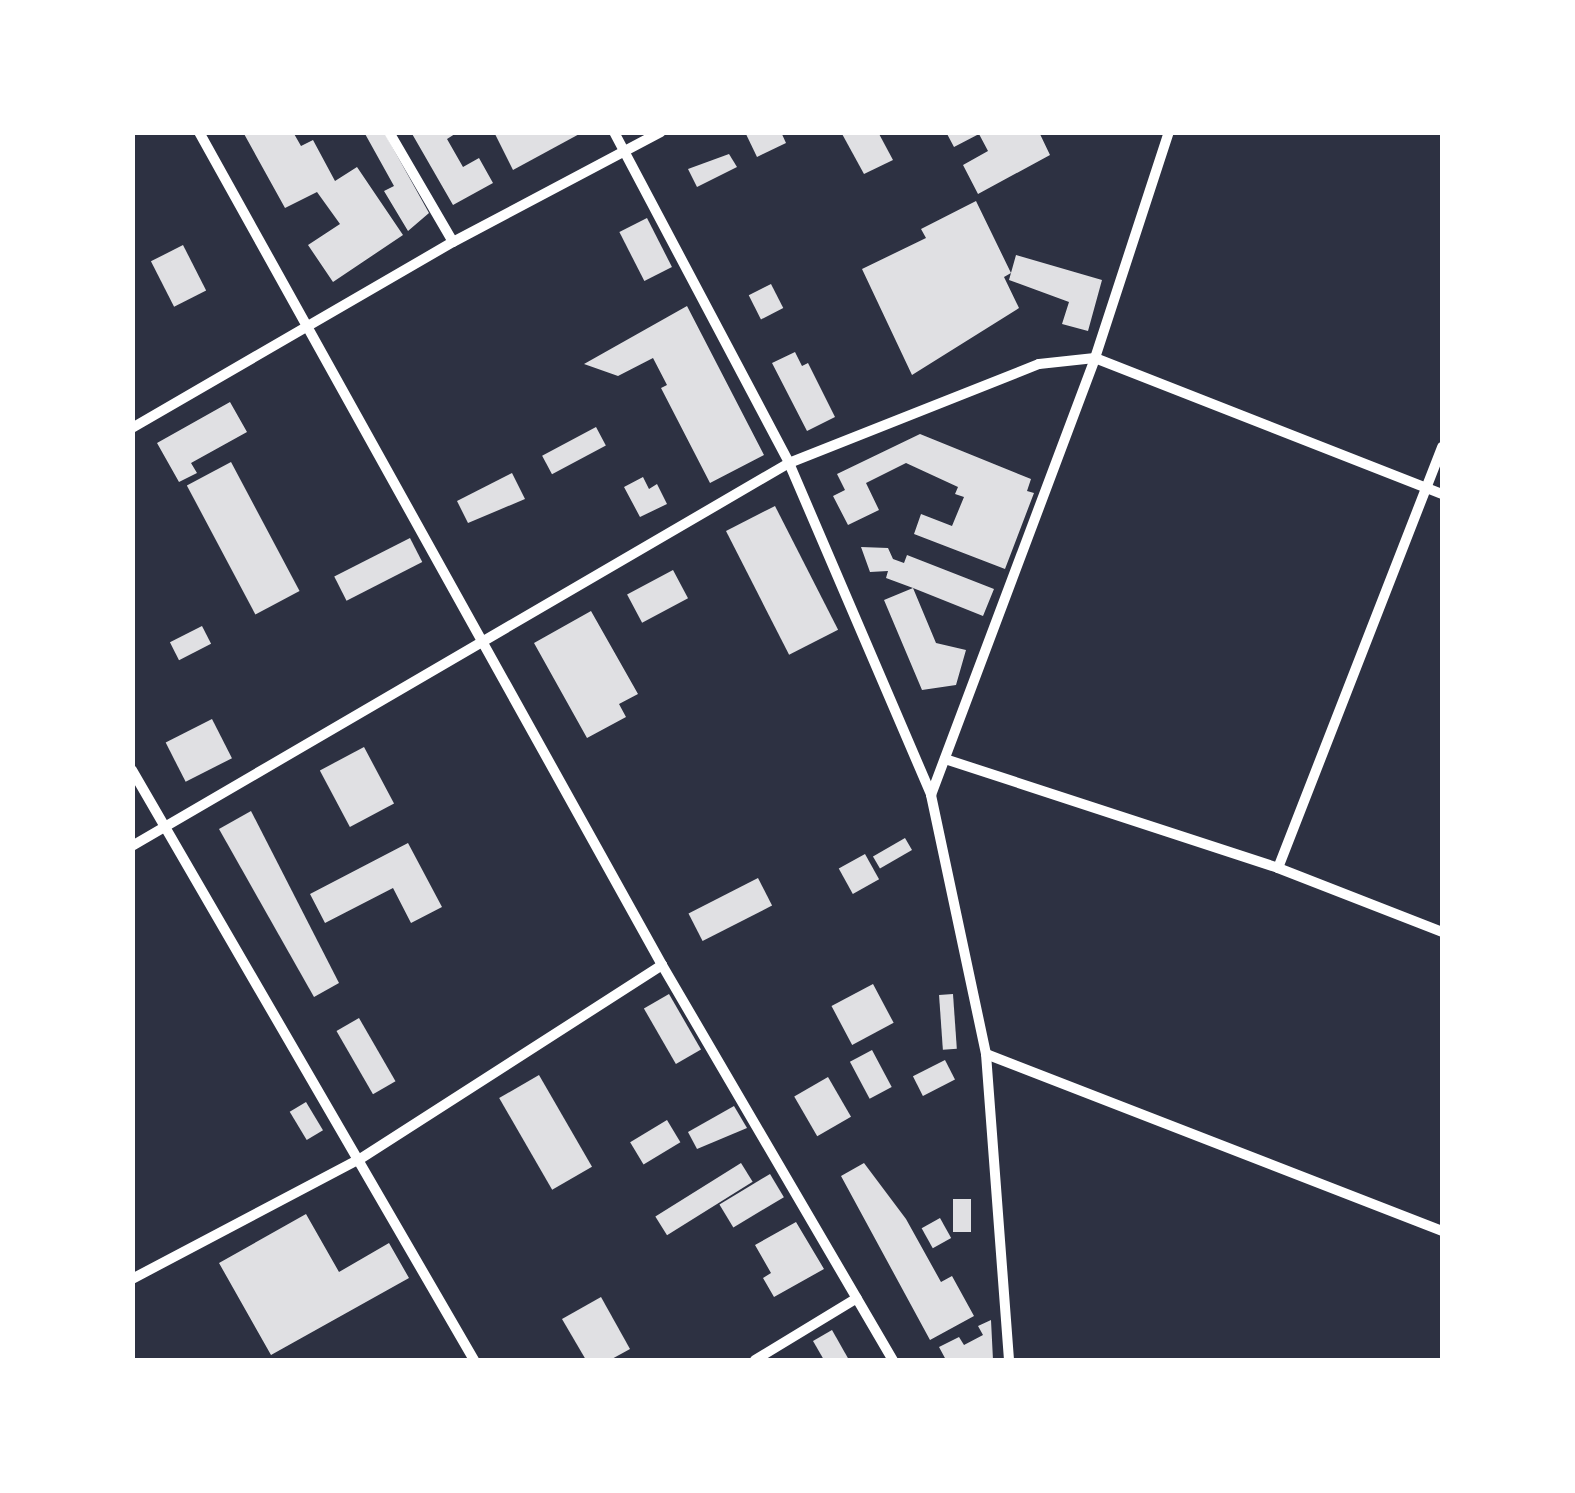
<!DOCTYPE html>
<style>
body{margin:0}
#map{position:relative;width:1575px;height:1493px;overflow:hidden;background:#2d3142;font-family:Lato,sans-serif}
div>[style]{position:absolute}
.building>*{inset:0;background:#e0e0e3;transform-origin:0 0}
.minor>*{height:10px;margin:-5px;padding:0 5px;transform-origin:5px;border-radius:5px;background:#fff}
span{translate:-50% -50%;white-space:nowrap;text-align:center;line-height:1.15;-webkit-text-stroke:9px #fff;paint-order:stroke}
.frame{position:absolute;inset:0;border:135px solid #fff;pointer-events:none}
</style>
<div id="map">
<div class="building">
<div style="clip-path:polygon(243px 132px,293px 132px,301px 146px,313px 140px,335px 181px,357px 167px,403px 235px,333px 282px,308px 245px,340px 224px,317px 192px,285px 208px)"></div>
<div style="clip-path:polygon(364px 132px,384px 132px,429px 213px,408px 231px,384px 191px,394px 186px)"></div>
<div style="clip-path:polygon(411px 132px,458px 132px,447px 139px,463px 167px,479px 158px,493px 183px,453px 205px)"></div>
<div style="clip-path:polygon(494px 132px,583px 132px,513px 170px)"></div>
<div style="clip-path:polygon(745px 132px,781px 132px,786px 143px,757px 157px)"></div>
<div style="clip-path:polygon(841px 132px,878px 132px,893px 160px,864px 174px)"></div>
<div style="clip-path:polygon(946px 132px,1039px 132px,1050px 155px,978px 194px,963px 165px,988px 151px,979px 134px,954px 147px)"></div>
<div style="clip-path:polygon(729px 154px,737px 167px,697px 187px,688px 169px)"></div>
<div style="clip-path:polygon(976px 201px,1011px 273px,1004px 277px,1019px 308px,912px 375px,862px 269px,926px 238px,921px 229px)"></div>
<div style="left:647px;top:218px;width:55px;height:31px;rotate:63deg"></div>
<div style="left:183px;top:245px;width:51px;height:36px;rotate:63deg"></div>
<div style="clip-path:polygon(1016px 255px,1102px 280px,1088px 331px,1062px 324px,1069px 302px,1009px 280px)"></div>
<div style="left:771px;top:284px;width:27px;height:25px;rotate:63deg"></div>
<div style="clip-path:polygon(687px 306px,764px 455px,710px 483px,661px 388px,667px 385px,653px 358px,618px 376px,584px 364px)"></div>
<div style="clip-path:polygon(795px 352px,802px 366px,808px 363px,835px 417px,807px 431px,772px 363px)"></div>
<div style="clip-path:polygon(230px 402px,247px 432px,191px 463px,197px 473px,179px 482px,157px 443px)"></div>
<div style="left:596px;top:427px;width:21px;height:61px;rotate:62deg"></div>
<div style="clip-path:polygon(920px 434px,1031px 479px,1027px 491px,1034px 493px,1005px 569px,914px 534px,921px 514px,952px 526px,964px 497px,955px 494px,958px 487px,906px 463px,866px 483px,879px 510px,848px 525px,833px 496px,845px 490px,837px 474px)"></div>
<div style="left:231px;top:462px;width:146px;height:50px;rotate:62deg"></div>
<div style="clip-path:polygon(512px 473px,525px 499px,468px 523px,457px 501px)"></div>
<div style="clip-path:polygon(643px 477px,649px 489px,657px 484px,667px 504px,640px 517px,624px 487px)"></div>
<div style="left:775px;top:506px;width:139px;height:55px;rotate:63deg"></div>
<div style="left:410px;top:538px;width:27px;height:85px;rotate:63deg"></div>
<div style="clip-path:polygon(861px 547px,888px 548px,893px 559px,904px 563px,907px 555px,994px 589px,983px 616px,913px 588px,936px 643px,966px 650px,956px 685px,922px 690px,884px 600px,913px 588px,886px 578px,888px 571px,870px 572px)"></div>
<div style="left:673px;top:570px;width:32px;height:52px;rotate:62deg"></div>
<div style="clip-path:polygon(591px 611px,638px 694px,619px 704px,626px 717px,587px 738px,534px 643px)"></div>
<div style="left:202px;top:626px;width:20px;height:36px;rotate:63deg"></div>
<div style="left:212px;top:719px;width:44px;height:52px;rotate:63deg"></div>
<div style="left:364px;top:747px;width:64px;height:50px;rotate:62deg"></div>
<div style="clip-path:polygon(251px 811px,339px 983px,314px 997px,219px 829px)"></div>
<div style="left:905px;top:838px;width:14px;height:37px;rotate:60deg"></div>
<div style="clip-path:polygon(408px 843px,442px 907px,411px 923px,393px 888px,325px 923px,310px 894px)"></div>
<div style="left:865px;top:854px;width:29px;height:30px;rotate:61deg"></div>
<div style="left:758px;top:878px;width:31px;height:78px;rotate:63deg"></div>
<div style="left:873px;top:984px;width:44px;height:47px;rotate:62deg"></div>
<div style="left:669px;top:994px;width:64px;height:29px;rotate:60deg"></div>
<div style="left:953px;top:994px;width:55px;height:14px;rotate:86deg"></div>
<div style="left:359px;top:1018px;width:73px;height:26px;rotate:60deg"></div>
<div style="left:872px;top:1050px;width:42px;height:25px;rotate:62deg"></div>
<div style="left:945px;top:1060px;width:22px;height:36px;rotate:63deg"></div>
<div style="left:539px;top:1075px;width:106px;height:46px;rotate:60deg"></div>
<div style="left:828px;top:1077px;width:46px;height:39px;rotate:60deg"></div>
<div style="left:306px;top:1102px;width:33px;height:19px;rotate:59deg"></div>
<div style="clip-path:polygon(734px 1106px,747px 1128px,697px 1149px,688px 1132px)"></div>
<div style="left:667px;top:1120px;width:26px;height:43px;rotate:59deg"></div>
<div style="left:741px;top:1163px;width:22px;height:101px;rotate:58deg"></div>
<div style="clip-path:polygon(864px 1163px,906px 1219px,941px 1282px,952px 1276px,974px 1316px,930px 1340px,841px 1176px)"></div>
<div style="left:770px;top:1174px;width:27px;height:59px;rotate:59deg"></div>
<div style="left:953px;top:1199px;width:18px;height:33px"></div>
<div style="clip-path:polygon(306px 1214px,339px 1272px,389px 1243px,409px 1278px,271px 1355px,219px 1263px)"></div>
<div style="left:940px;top:1218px;width:23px;height:21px;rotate:61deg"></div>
<div style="clip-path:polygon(796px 1222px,824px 1269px,774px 1297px,763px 1278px,771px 1273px,755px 1245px)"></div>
<div style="clip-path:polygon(601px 1297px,630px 1349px,610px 1360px,586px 1360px,562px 1319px)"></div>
<div style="clip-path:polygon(991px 1320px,993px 1360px,946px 1360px,939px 1347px,959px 1337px,964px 1345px,983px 1335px,978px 1326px)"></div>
<div style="clip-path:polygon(832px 1330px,849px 1360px,824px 1360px,813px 1341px)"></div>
</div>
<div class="minor">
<div style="left:199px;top:132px;width:953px;rotate:60.93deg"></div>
<div style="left:662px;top:965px;width:458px;rotate:59.7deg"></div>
<div style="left:389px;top:132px;width:127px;rotate:59.8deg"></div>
<div style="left:614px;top:132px;width:374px;rotate:62.1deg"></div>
<div style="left:789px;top:463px;width:361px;rotate:66.8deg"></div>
<div style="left:931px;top:795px;width:265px;rotate:78deg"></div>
<div style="left:986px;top:1054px;width:307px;rotate:85.7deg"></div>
<div style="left:132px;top:428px;width:371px;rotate:-30.1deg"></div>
<div style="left:453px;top:242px;width:235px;rotate:-27.9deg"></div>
<div style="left:945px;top:759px;width:350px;rotate:18.1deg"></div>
<div style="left:1278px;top:868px;width:176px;rotate:21.3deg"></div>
<div style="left:132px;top:770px;width:682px;rotate:59.9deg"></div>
<div style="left:931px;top:795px;width:467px;rotate:-69.4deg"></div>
<div style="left:1095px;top:358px;width:238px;rotate:-71.9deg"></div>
<div style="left:132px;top:846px;width:760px;rotate:-30.24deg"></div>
<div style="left:789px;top:463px;width:269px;rotate:-21.6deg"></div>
<div style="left:1039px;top:364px;width:56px;rotate:-6.1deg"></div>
<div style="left:1095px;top:358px;width:373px;rotate:21.4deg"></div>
<div style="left:1278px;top:868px;width:452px;rotate:-68.7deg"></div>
<div style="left:986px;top:1054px;width:489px;rotate:21.2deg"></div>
<div style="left:132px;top:1279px;width:258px;rotate:-27.8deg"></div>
<div style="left:360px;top:1159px;width:359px;rotate:-32.7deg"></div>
<div style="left:755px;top:1360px;width:119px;rotate:-31.3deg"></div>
</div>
<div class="frame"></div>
</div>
